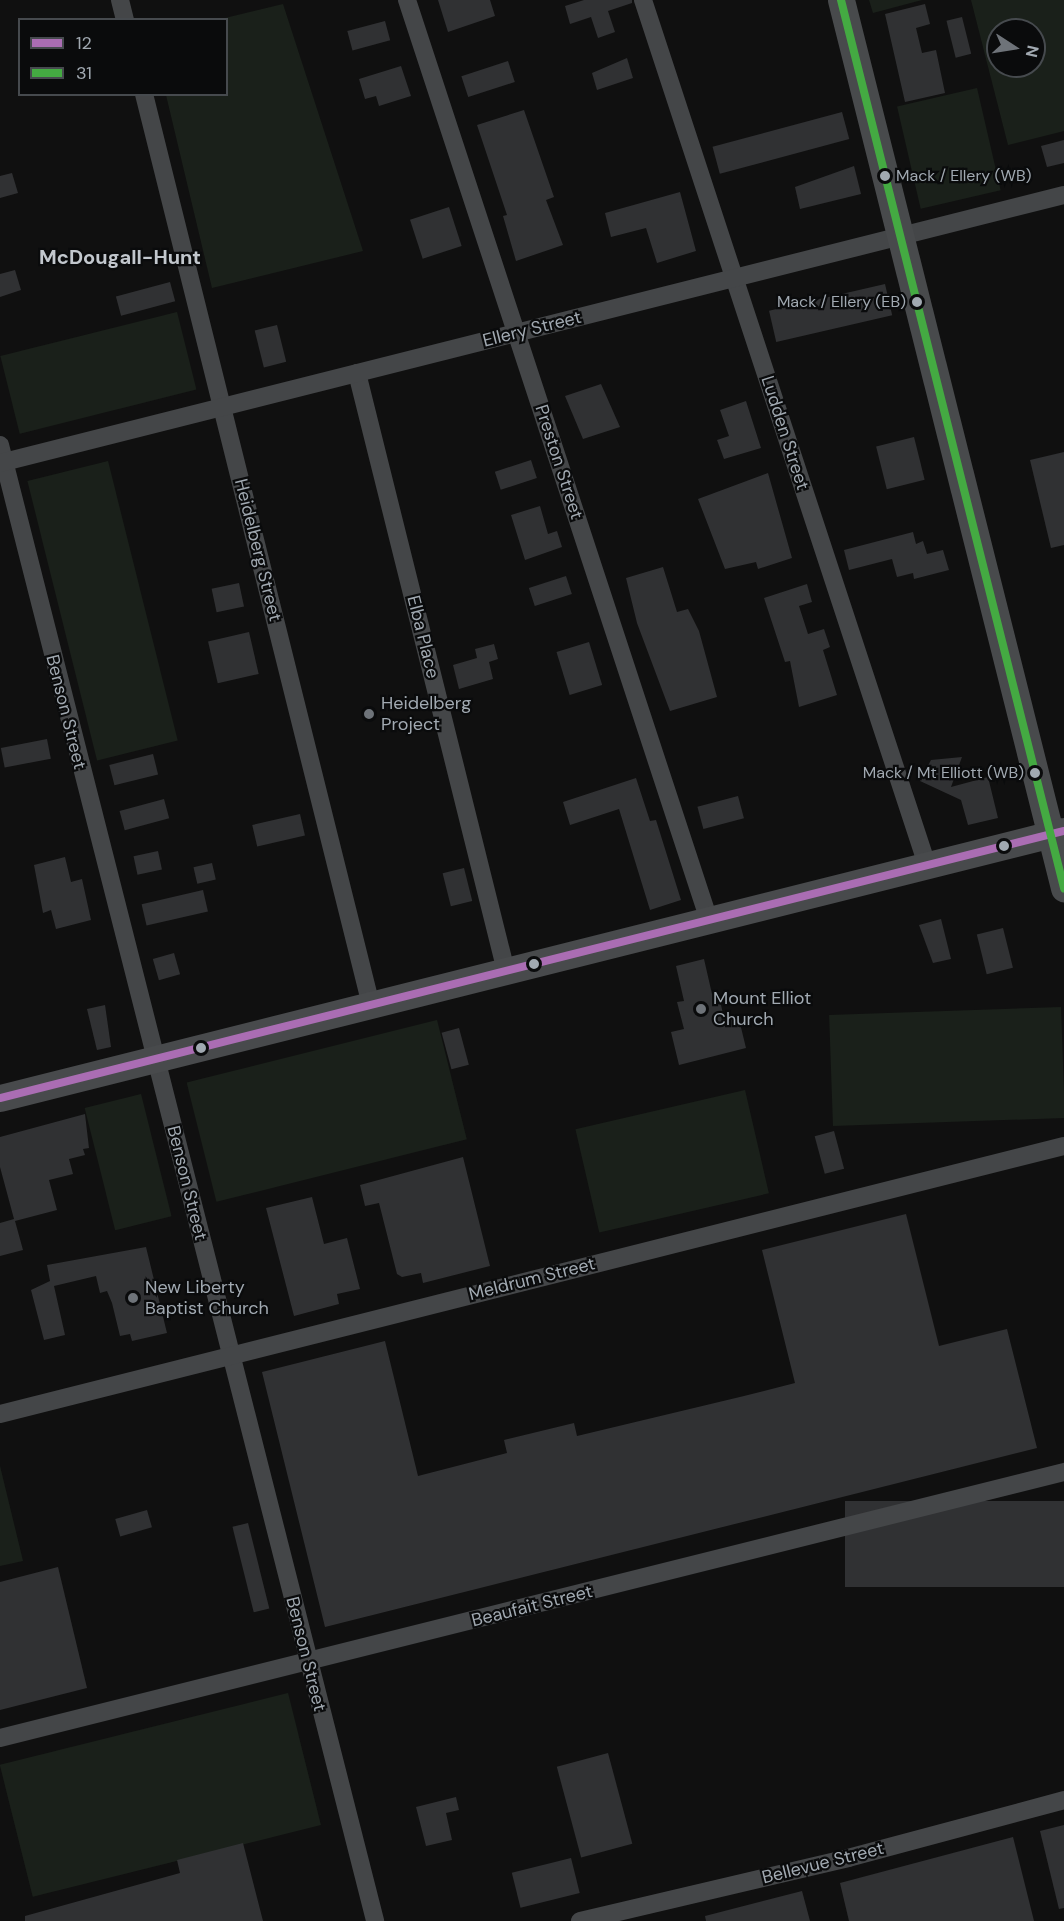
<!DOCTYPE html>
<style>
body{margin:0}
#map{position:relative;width:1064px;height:1921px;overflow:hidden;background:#101010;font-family:"DM Sans",sans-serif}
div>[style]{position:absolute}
.green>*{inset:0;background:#1a201a;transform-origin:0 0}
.building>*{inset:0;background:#303133;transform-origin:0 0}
.minor>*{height:18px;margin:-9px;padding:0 9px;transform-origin:9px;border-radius:9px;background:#444648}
.secondary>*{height:27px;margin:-13.5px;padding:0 13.5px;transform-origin:13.5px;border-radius:13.5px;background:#484a4c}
.bus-1>*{height:8px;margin:-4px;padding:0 4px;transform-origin:4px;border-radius:4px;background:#aa6db3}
.bus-2>*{height:8px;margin:-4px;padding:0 4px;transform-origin:4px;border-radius:4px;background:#44aa42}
.dots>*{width:16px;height:16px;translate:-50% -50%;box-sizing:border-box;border:3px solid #0a0b0c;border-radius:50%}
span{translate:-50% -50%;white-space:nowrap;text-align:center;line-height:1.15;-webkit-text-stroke:4.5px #0a0b0c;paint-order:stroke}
.bus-label{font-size:16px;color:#a1a9b1}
.left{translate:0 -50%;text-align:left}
.right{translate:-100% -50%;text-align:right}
.street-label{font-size:18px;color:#a1a9b1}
.poi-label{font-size:18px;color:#a1a9b1}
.neighbourhood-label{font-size:20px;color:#c2c7cd;font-weight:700}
.legend{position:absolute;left:18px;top:18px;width:210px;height:78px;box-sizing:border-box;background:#0a0b0c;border:2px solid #464a4e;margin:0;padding:8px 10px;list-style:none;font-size:18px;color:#a1a9b1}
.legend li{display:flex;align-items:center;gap:12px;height:30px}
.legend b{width:30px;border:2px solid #464a4e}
.north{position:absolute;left:986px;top:18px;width:60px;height:60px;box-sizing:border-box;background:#0a0b0c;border:2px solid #464a4e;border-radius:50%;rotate:102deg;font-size:16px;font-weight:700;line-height:24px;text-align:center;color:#a1a9b1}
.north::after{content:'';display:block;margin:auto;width:21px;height:27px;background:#6e7379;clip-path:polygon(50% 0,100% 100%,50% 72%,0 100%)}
</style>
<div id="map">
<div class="green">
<div style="clip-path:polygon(869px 0,922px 0,873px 13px)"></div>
<div style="clip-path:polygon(evenodd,971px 0,1064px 0,1064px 131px,1008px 145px,971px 0,998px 30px,1034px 30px,1034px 66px,998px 66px,998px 30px)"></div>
<div style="clip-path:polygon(283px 4px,363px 251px,212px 288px,166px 95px,226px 94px,226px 20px,221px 19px)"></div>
<div style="left:977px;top:88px;width:105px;height:82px;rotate:77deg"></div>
<div style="left:177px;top:312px;width:80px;height:182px;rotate:76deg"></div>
<div style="left:108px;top:461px;width:288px;height:83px;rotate:76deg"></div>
<div style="left:1061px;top:1007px;width:111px;height:232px;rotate:88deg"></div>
<div style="left:437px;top:1020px;width:123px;height:258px;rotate:76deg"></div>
<div style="left:745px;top:1090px;width:106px;height:174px;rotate:77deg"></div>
<div style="left:141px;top:1094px;width:126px;height:58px;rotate:76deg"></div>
<div style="clip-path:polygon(0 1466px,23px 1561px,0 1566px)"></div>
<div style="left:288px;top:1693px;width:136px;height:297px;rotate:76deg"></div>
</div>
<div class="building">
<div style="clip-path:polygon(438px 0,490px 0,495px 16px,448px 32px)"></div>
<div style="clip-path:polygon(584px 0,632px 0,632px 3px,608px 11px,615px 32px,598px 38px,591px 17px,570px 24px,565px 6px)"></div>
<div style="clip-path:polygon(925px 4px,930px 24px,916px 28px,922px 53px,936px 50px,945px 93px,905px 102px,885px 14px)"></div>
<div style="left:962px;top:17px;width:38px;height:16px;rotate:76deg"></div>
<div style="left:385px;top:21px;width:20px;height:39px;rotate:75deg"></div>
<div style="clip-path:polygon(627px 58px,633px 78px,597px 90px,592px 73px)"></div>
<div style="left:508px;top:61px;width:22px;height:49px;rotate:72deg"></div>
<div style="clip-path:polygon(401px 66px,411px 96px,379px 106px,376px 96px,365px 99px,359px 79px)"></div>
<div style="clip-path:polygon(524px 110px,554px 197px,546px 200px,563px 245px,516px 261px,503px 216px,507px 215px,477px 125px)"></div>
<div style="left:842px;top:112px;width:28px;height:134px;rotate:75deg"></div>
<div style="clip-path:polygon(1064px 140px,1064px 163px,1047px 167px,1041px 146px)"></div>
<div style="clip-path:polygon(854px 166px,861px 194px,800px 209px,795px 187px)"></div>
<div style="clip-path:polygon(12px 173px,18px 193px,0 198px,0 176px)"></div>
<div style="clip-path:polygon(680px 192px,696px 251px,657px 263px,646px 228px,611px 237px,605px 213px)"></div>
<div style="left:449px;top:207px;width:41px;height:41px;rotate:72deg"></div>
<div style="clip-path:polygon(15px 270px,21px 290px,0 297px,0 274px)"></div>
<div style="left:170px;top:282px;width:20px;height:56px;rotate:75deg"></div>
<div style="left:885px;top:284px;width:32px;height:119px;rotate:77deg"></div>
<div style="left:277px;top:325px;width:38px;height:23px;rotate:76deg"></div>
<div style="clip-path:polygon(601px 384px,620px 427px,583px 439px,565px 396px)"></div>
<div style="clip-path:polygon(746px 401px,761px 448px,724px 459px,717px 440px,729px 436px,720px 410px)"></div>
<div style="left:914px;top:437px;width:44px;height:39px;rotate:76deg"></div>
<div style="clip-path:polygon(1064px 452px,1064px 545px,1051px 548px,1030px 460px)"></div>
<div style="left:531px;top:460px;width:19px;height:38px;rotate:72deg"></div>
<div style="clip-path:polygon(768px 473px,792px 558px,758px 569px,756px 562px,725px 569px,698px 499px)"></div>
<div style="clip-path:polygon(540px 506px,548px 534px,557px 531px,562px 547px,525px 560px,511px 515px)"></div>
<div style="clip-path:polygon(913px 532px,916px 544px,923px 541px,927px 554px,943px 550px,949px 570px,914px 579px,913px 573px,897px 577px,892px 559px,849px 570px,844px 550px)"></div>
<div style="clip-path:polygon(663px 567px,677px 612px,688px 609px,699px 631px,717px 697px,670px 711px,637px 623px,626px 578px)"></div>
<div style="left:566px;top:576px;width:19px;height:39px;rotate:72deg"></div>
<div style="left:239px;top:583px;width:24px;height:28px;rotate:78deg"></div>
<div style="clip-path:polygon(807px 584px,812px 602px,799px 606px,808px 634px,824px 629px,830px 647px,823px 650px,837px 695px,799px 707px,790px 661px,785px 662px,764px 598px)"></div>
<div style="left:249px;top:632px;width:43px;height:42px;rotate:77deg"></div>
<div style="left:589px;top:642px;width:45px;height:34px;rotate:73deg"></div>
<div style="clip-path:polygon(494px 644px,498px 659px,489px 662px,493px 679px,459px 689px,453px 665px,477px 658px,475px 649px)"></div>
<div style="left:47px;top:739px;width:20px;height:47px;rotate:79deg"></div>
<div style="left:153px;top:754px;width:21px;height:45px;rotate:76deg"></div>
<div style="clip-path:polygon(962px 757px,951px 787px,988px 777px,998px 818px,968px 825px,961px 800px,920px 781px,931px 760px)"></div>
<div style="clip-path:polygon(636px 778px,650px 821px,656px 820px,681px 900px,650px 910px,619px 809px,570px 825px,563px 802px)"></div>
<div style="left:738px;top:796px;width:23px;height:42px;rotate:75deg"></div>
<div style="left:164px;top:799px;width:20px;height:46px;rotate:75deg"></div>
<div style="left:300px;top:814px;width:22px;height:49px;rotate:77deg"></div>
<div style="left:158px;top:851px;width:19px;height:25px;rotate:78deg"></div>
<div style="clip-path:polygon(65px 857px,71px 882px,82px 879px,91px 920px,56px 929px,51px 910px,43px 913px,34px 865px)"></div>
<div style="left:212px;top:863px;width:17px;height:19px;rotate:77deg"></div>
<div style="left:464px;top:868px;width:34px;height:22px;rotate:76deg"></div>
<div style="left:203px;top:890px;width:22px;height:63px;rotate:77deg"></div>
<div style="clip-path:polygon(941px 919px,951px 959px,933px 963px,919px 925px)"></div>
<div style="left:1003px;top:928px;width:41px;height:27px;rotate:76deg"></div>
<div style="left:174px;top:953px;width:22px;height:22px;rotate:74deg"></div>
<div style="clip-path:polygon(704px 959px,712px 994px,718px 992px,724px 1018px,738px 1015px,746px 1048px,679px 1065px,671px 1032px,684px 1029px,677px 1002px,684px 1001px,676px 966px)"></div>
<div style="clip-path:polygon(105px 1005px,111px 1047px,97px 1050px,87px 1009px)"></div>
<div style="left:459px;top:1028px;width:38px;height:18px;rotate:75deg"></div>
<div style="clip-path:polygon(85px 1114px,89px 1148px,83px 1149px,85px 1155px,69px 1159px,73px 1174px,49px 1180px,57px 1210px,15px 1221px,23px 1250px,0 1256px,0 1223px,14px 1219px,0 1167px,0 1137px)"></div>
<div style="left:834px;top:1131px;width:39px;height:20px;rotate:75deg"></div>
<div style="clip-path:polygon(463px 1157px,490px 1266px,423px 1283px,421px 1273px,402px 1277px,397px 1274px,379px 1203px,365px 1206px,360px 1185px)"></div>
<div style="clip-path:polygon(312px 1197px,324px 1244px,347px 1238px,360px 1289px,337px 1294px,339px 1304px,294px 1316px,266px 1208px)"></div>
<div style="clip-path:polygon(906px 1214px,939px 1346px,1007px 1329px,1037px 1448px,325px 1627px,262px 1372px,385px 1341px,418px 1476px,507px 1453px,504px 1440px,574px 1423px,577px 1436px,744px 1396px,795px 1383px,762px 1250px)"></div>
<div style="clip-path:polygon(146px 1247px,167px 1333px,132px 1341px,130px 1334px,120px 1336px,112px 1303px,107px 1291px,100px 1293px,96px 1276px,54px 1286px,65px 1335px,44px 1340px,31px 1290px,50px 1281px,47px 1265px)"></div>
<div style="left:1064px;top:1501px;width:86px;height:219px;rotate:90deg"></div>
<div style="left:147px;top:1510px;width:18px;height:33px;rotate:74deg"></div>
<div style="left:248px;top:1523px;width:88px;height:16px;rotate:76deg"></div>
<div style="clip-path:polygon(58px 1567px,87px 1688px,0 1710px,0 1582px)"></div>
<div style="left:608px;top:1753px;width:94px;height:53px;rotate:75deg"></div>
<div style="clip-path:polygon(456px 1797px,459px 1810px,446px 1813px,452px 1840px,426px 1846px,416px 1807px)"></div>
<div style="clip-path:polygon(1064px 1825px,1064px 1908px,1059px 1909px,1040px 1831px)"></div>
<div style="clip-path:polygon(1013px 1837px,1034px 1921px,849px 1921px,840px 1883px)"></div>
<div style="clip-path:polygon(243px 1843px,263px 1921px,25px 1921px,25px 1916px,180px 1873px,177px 1860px)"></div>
<div style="left:571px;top:1858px;width:36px;height:61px;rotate:76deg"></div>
<div style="clip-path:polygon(802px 1891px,810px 1921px,706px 1921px,705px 1916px)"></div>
</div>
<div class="minor">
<div style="left:120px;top:0;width:21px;rotate:76deg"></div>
<div style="left:407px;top:0;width:971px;rotate:71.83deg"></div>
<div style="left:643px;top:0;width:910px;rotate:71.82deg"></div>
<div style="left:144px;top:94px;width:939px;rotate:76.01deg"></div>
<div style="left:357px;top:373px;width:616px;rotate:76.01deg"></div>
<div style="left:0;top:445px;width:1523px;rotate:75.74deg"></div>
<div style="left:0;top:463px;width:1097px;rotate:-14.14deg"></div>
<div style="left:0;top:1414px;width:1097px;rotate:-14.14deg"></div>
<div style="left:0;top:1738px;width:1097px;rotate:-14.04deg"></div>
<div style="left:580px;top:1921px;width:275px;rotate:-13.2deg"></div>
<div style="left:848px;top:1858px;width:224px;rotate:-15deg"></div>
</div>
<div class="secondary">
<div style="left:841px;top:0;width:916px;rotate:75.9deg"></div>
<div style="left:0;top:1098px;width:1097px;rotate:-14.09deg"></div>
</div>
<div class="bus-1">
<div style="left:0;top:1098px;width:1097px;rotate:-14.09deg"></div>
</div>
<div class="bus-2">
<div style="left:841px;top:0;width:916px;rotate:75.9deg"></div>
</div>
<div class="dots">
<div style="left:885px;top:176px;background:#a1a9b1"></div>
<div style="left:917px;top:302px;background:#a1a9b1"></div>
<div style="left:369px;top:714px;background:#6e7379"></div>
<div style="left:1035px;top:773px;background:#a1a9b1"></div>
<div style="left:1004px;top:846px;background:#a1a9b1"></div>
<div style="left:534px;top:964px;background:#a1a9b1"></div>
<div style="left:701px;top:1009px;background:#6e7379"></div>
<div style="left:201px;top:1048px;background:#a1a9b1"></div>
<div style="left:133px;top:1298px;background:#6e7379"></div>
</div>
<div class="bus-label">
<span class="left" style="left:896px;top:176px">Mack / Ellery (WB)</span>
<span class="right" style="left:906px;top:302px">Mack / Ellery (EB)</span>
<span class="right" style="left:1024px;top:773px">Mack / Mt Elliott (WB)</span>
</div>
<div class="street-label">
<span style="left:532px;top:329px;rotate:-14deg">Ellery Street</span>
<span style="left:785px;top:433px;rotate:72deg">Ludden Street</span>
<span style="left:559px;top:462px;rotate:72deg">Preston Street</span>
<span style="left:258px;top:550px;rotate:76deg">Heidelberg Street</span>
<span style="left:423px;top:637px;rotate:76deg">Elba Place</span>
<span style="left:66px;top:712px;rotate:76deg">Benson Street</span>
<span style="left:187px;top:1183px;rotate:76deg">Benson Street</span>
<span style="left:532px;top:1279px;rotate:-14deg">Meldrum Street</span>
<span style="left:532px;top:1606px;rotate:-14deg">Beaufait Street</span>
<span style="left:306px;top:1654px;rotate:76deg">Benson Street</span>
<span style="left:823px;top:1863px;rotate:-14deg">Bellevue Street</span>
</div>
<div class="poi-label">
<span class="left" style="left:381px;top:714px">Heidelberg<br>Project</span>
<span class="left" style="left:713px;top:1009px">Mount Elliot<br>Church</span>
<span class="left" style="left:145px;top:1298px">New Liberty<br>Baptist Church</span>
</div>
<div class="neighbourhood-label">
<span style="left:120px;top:257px">McDougall-Hunt</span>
</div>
<ul class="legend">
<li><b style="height:8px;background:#aa6db3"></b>12</li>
<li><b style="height:8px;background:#44aa42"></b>31</li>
</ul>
<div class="north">N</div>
</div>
